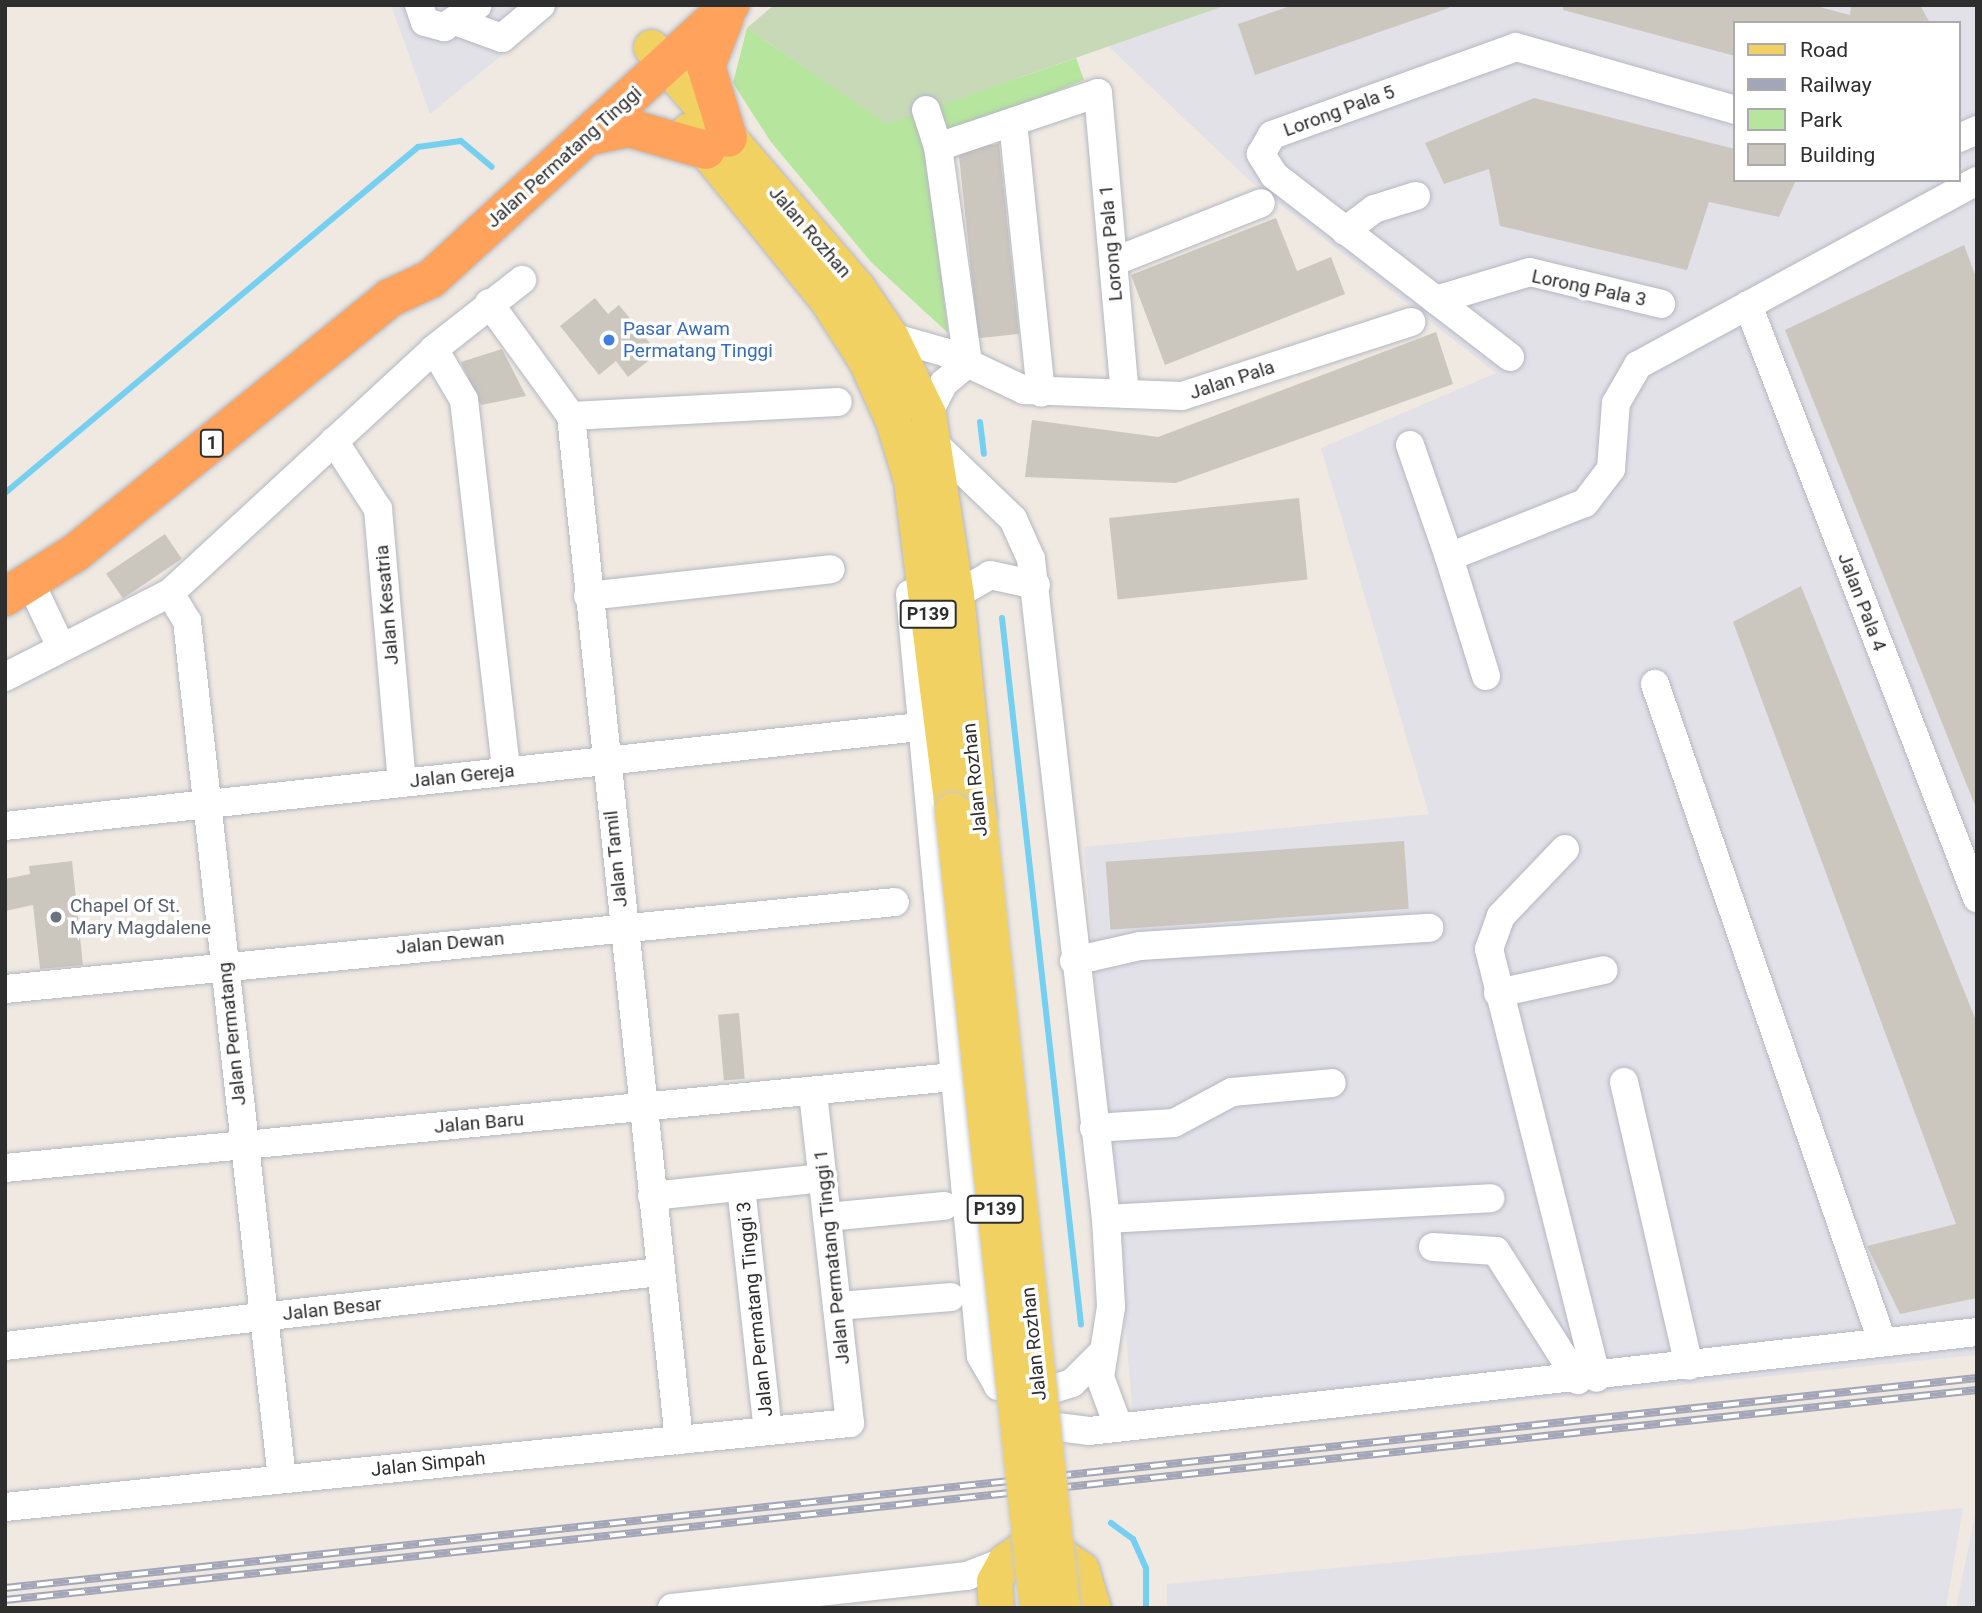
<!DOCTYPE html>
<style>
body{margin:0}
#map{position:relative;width:1982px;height:1613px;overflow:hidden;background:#efe9e1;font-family:Roboto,sans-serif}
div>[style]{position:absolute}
.industrial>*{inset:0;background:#e3e1e8}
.green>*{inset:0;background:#b6e59e}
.cemetery>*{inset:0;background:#c8d9b8}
.stream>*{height:6px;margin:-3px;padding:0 3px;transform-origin:3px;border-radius:3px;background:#75cff0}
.building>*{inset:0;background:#cbc7bf;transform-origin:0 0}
.roads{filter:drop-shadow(0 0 2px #b4b7c1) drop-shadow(0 0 2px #b4b7c1)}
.minor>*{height:28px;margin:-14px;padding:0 14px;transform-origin:14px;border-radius:14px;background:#fff}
.major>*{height:35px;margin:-17.5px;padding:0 17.5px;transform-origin:17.5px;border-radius:17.5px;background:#f2d163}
.highway>*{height:38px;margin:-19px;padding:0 19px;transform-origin:19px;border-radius:19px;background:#ffa35c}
.rail>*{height:8px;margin-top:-4px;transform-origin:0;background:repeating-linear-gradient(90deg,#fff 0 16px,#a3a6b8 0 32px);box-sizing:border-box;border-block:2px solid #a3a6b8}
.bridges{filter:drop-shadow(0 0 2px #c9c9c9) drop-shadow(0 0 2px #c9c9c9)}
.major-bridge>*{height:35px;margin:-17.5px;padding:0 17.5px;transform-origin:17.5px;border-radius:17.5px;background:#f2d163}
.dots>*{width:19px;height:19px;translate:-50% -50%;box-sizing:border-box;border:4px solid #fff;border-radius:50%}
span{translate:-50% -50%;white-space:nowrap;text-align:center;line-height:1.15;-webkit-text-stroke:7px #fff;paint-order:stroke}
.shield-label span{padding:2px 5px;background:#fff;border:2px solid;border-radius:5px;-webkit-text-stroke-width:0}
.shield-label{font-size:18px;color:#2e2e2e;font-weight:700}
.street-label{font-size:19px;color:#2e2e2e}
.shop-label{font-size:19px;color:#366cbe}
.left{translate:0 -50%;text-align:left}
.worship-label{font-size:19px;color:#5b616d}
.frame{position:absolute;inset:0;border:7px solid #2e2e2e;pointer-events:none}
.legend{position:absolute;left:1733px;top:21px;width:228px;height:161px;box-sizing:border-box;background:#fff;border:2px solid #ababab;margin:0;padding:9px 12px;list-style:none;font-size:21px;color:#2e2e2e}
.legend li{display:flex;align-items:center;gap:14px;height:35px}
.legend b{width:35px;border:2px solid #ababab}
</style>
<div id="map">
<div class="industrial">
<div style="clip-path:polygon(391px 5px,563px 5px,430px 114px)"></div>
<div style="clip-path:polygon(evenodd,1227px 5px,1977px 5px,1977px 1355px,1135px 1440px,1084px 847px,1429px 814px,1321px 448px,1496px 373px,1249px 180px,1108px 46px,1227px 5px,1735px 23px,1959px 23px,1959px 180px,1735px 180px,1735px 23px)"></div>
<div style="clip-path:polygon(1977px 1505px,1977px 1608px,1956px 1608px)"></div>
<div style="clip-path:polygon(1963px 1508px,1946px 1608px,1167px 1608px,1167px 1584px)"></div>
</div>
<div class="green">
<div style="clip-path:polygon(747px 28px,887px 123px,1076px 58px,1084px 80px,927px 144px,948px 333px,871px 262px,771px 142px,733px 83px)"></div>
</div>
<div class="cemetery">
<div style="clip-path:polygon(774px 5px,1227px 5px,887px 124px,747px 28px)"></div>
</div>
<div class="stream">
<div style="left:980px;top:422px;width:32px;rotate:83deg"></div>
<div style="left:5px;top:493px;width:539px;rotate:-39.96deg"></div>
<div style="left:418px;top:147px;width:43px;rotate:-7.9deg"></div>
<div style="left:461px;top:141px;width:40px;rotate:40deg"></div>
<div style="left:1002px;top:618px;width:711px;rotate:83.62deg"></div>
<div style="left:1111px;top:1523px;width:27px;rotate:36deg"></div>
<div style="left:1133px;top:1539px;width:32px;rotate:66deg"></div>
<div style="left:1146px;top:1568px;width:40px;rotate:90deg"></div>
</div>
<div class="building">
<div style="clip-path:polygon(1293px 5px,1448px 5px,1449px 8px,1255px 75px,1238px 24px)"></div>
<div style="clip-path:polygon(1563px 5px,1812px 5px,1850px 15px,1851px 5px,1920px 5px,1930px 23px,1735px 23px,1735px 56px,1563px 10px)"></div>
<div style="clip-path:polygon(1534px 98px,1735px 149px,1735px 180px,1796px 180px,1779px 217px,1709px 202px,1687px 270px,1500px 226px,1489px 169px,1444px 184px,1425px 143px)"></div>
<div style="left:999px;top:144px;width:191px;height:41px;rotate:84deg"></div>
<div style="clip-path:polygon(1276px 218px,1297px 271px,1331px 257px,1345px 294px,1165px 365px,1131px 275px)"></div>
<div style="clip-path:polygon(1964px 245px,1977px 280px,1976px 808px,1785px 330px)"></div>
<div style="clip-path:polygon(595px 298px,608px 314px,619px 305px,658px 353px,628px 377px,616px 361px,599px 375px,560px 326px)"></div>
<div style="clip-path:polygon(1436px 332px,1453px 384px,1176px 483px,1025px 477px,1032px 420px,1158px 437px)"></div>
<div style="clip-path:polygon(502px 349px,526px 396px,481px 405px,461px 362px)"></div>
<div style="left:1299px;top:498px;width:82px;height:191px;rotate:84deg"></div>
<div style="left:165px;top:534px;width:30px;height:71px;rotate:56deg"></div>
<div style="clip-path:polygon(1801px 586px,1977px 1023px,1977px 1298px,1900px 1314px,1867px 1246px,1956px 1224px,1733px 622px)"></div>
<div style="left:1404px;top:841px;width:68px;height:299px;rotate:86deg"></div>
<div style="clip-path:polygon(72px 861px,83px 965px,40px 969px,33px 905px,5px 911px,5px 879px,30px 874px,29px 866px)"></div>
<div style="left:739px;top:1013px;width:66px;height:21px;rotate:85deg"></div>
</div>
<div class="roads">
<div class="minor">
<div style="left:419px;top:5px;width:18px;rotate:71deg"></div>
<div style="left:425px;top:22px;width:20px;rotate:15deg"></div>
<div style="left:444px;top:27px;width:40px;rotate:-32.9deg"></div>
<div style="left:458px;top:22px;width:47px;rotate:20deg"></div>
<div style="left:502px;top:38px;width:51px;rotate:-40.2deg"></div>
<div style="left:926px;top:110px;width:39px;rotate:72deg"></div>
<div style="left:938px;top:147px;width:218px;rotate:82.1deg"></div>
<div style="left:1013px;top:122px;width:272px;rotate:84.1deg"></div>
<div style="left:1959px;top:138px;width:20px;rotate:-24deg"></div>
<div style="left:938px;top:147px;width:169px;rotate:-18.6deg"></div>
<div style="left:1098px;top:93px;width:302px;rotate:84.9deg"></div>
<div style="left:1345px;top:231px;width:36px;rotate:-37deg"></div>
<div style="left:1374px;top:209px;width:44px;rotate:-17.2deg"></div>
<div style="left:1113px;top:262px;width:159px;rotate:-21.7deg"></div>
<div style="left:1436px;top:300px;width:98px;rotate:-16.6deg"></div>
<div style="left:1530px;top:272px;width:135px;rotate:13.7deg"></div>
<div style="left:489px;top:303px;width:140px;rotate:54deg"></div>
<div style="left:571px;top:416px;width:1030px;rotate:83.98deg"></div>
<div style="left:1748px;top:305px;width:636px;rotate:68.88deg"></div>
<div style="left:891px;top:337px;width:55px;rotate:15.8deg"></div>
<div style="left:944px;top:352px;width:89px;rotate:25.4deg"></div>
<div style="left:1024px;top:390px;width:158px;rotate:2.2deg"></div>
<div style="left:1182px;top:396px;width:241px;rotate:-17.9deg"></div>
<div style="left:434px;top:349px;width:59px;rotate:59.5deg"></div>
<div style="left:464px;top:400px;width:373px;rotate:83.5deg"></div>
<div style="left:1510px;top:357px;width:298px;rotate:-142.4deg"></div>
<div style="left:1274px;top:175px;width:25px;rotate:-122deg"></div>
<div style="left:1261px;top:154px;width:22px;rotate:-60deg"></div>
<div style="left:1272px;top:135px;width:259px;rotate:-19.8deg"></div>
<div style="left:1516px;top:47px;width:228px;rotate:16deg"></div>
<div style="left:928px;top:414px;width:35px;rotate:-63deg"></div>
<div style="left:944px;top:383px;width:31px;rotate:-40deg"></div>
<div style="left:571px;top:416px;width:267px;rotate:-3deg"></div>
<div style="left:334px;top:441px;width:81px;rotate:57.1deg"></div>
<div style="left:378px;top:509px;width:275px;rotate:85deg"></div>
<div style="left:936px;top:445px;width:107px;rotate:43.9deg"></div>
<div style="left:1013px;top:519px;width:44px;rotate:65.8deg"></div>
<div style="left:1031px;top:559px;width:664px;rotate:83.52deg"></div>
<div style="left:1106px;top:1219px;width:88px;rotate:86.7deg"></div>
<div style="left:1111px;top:1307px;width:71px;rotate:98.9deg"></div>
<div style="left:1100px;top:1377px;width:49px;rotate:69.7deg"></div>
<div style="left:1410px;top:445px;width:119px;rotate:70.8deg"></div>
<div style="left:31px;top:584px;width:70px;rotate:64.5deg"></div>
<div style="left:170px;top:593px;width:33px;rotate:59deg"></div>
<div style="left:187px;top:621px;width:863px;rotate:83.68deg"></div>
<div style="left:910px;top:594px;width:765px;rotate:84.68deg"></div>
<div style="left:981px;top:1356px;width:34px;rotate:60deg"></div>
<div style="left:998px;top:1386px;width:41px;rotate:11.3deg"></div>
<div style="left:1038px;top:1394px;width:36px;rotate:-18deg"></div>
<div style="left:1072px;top:1383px;width:40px;rotate:-45deg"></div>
<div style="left:956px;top:595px;width:39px;rotate:-30deg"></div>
<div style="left:990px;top:575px;width:47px;rotate:12.3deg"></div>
<div style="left:588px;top:596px;width:244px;rotate:-6.3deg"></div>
<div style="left:1486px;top:676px;width:125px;rotate:-107.3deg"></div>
<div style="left:1449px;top:557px;width:146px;rotate:-21.7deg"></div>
<div style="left:1585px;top:503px;width:43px;rotate:-52.6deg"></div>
<div style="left:1611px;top:469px;width:66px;rotate:-85.7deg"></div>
<div style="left:1616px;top:403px;width:44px;rotate:-59.9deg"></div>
<div style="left:1638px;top:365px;width:386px;rotate:-28.5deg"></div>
<div style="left:5px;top:677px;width:185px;rotate:-27deg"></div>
<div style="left:170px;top:593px;width:359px;rotate:-42.7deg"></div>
<div style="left:434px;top:349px;width:112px;rotate:-38.1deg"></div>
<div style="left:1655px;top:684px;width:695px;rotate:70.94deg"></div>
<div style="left:5px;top:826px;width:919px;rotate:-6.18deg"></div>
<div style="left:1565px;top:849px;width:93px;rotate:133.7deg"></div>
<div style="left:1501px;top:916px;width:35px;rotate:110deg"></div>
<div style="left:1489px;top:949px;width:442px;rotate:75.9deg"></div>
<div style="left:1074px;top:961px;width:68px;rotate:-12.8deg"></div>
<div style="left:1140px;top:946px;width:290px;rotate:-3.6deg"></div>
<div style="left:5px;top:989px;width:894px;rotate:-5.58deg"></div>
<div style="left:1498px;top:993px;width:108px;rotate:-12.2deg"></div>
<div style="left:1624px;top:1082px;width:291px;rotate:77.1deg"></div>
<div style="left:1094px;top:1128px;width:80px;rotate:-3.6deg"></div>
<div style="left:1174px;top:1123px;width:66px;rotate:-28.1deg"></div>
<div style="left:1232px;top:1092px;width:100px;rotate:-5.1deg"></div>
<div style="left:5px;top:1168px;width:952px;rotate:-5.48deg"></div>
<div style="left:741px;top:1187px;width:245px;rotate:83.7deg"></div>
<div style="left:652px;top:1196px;width:172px;rotate:-6deg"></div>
<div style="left:827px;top:1217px;width:118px;rotate:-5.4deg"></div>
<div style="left:1106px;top:1219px;width:385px;rotate:-3.1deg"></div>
<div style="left:1433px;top:1247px;width:63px;rotate:3.6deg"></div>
<div style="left:1496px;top:1251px;width:153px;rotate:57.6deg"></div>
<div style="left:837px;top:1306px;width:114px;rotate:-4.5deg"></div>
<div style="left:5px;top:1346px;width:659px;rotate:-6.45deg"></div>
<div style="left:1031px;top:1409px;width:25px;rotate:43deg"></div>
<div style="left:1049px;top:1426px;width:40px;rotate:7.1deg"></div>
<div style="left:1089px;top:1431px;width:894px;rotate:-6.36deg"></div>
<div style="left:5px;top:1507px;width:849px;rotate:-5.68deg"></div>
<div style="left:850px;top:1423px;width:334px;rotate:-96.4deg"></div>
<div style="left:672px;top:1608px;width:297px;rotate:-6.2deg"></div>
<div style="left:967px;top:1576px;width:41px;rotate:-21.5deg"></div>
</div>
<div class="major">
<div style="left:651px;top:47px;width:316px;rotate:49.4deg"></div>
<div style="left:857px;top:287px;width:60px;rotate:55.8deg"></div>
<div style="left:891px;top:337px;width:85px;rotate:64.3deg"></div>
<div style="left:928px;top:414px;width:183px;rotate:81.2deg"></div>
<div style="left:956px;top:595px;width:219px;rotate:84.2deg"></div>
<div style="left:689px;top:130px;width:219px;rotate:50.9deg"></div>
<div style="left:827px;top:300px;width:72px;rotate:57.4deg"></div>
<div style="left:866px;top:361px;width:66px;rotate:65.8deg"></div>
<div style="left:893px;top:421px;width:62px;rotate:73deg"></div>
<div style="left:911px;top:480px;width:333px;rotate:82.9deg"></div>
<div style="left:996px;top:1608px;width:27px;rotate:-94deg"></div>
<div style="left:994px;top:1581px;width:23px;rotate:-61deg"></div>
<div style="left:1005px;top:1561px;width:19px;rotate:-35deg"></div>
<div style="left:1021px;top:1550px;width:30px;rotate:-4deg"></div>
<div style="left:1051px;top:1548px;width:37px;rotate:35deg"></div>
<div style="left:1081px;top:1569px;width:41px;rotate:72.9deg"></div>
</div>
<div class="highway">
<div style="left:725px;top:17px;width:53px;rotate:111.2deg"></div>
<div style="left:706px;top:66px;width:75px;rotate:73deg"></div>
<div style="left:589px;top:136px;width:41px;rotate:-11.3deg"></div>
<div style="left:629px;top:128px;width:80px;rotate:15.9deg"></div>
<div style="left:5px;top:597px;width:83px;rotate:-32.2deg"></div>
<div style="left:75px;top:553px;width:405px;rotate:-39deg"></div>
<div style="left:390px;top:298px;width:45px;rotate:-24.9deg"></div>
<div style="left:431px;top:279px;width:406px;rotate:-42.5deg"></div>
</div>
</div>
<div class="rail">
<div style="left:5px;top:1588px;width:1983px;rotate:-6.08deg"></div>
<div style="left:5px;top:1600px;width:1983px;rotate:-6.08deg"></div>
</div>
<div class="bridges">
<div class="major-bridge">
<div style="left:952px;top:810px;width:803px;rotate:83.92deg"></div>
<div style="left:978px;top:813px;width:799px;rotate:83.97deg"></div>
</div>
</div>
<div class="dots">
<div style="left:609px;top:340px;background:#3f7fe0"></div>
<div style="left:56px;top:917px;background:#6b7280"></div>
</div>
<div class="shield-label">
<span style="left:212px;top:443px">1</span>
<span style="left:928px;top:614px">P139</span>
<span style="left:995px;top:1209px">P139</span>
</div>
<div class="street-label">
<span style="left:1339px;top:111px;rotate:-20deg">Lorong Pala 5</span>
<span style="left:564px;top:157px;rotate:-42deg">Jalan Permatang Tinggi</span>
<span style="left:810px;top:232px;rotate:49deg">Jalan Rozhan</span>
<span style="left:1111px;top:243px;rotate:-95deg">Lorong Pala 1</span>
<span style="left:1589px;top:288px;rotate:12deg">Lorong Pala 3</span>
<span style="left:1232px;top:380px;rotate:-18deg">Jalan Pala</span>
<span style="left:1862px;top:602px;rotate:69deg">Jalan Pala 4</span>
<span style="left:387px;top:605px;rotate:-95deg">Jalan Kesatria</span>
<span style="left:462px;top:776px;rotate:-6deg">Jalan Gereja</span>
<span style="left:975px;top:780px;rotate:-96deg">Jalan Rozhan</span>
<span style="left:616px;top:859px;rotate:-96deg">Jalan Tamil</span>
<span style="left:450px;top:943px;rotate:-5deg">Jalan Dewan</span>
<span style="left:232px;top:1034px;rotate:-96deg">Jalan Permatang</span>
<span style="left:479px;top:1123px;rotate:-5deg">Jalan Baru</span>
<span style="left:832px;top:1257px;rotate:-96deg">Jalan Permatang Tinggi 1</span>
<span style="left:332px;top:1309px;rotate:-6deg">Jalan Besar</span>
<span style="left:755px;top:1309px;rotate:-96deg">Jalan Permatang Tinggi 3</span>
<span style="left:1034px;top:1344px;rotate:-96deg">Jalan Rozhan</span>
<span style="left:428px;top:1464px;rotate:-6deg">Jalan Simpah</span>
</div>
<div class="shop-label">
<span class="left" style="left:623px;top:340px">Pasar Awam<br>Permatang Tinggi</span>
</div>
<div class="worship-label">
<span class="left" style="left:70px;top:917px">Chapel Of St.<br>Mary Magdalene</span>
</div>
<div class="frame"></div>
<ul class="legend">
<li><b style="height:9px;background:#f2d163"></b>Road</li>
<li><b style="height:9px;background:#a3a6b8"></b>Railway</li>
<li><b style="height:19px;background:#b6e59e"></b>Park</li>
<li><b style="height:19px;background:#cbc7bf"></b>Building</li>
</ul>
</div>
